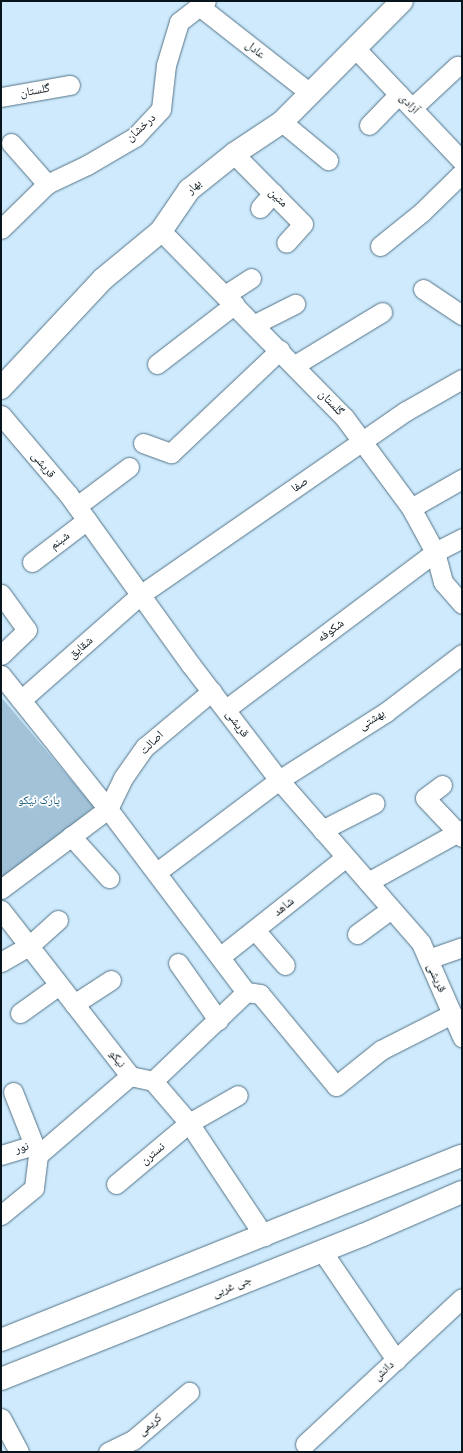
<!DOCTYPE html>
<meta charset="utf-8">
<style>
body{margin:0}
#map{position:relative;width:463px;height:1453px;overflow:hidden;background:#ceeafc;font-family:Karla,"Noto Naskh Arabic",sans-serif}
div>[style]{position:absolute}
.green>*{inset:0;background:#a1c2d7}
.roads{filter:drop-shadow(0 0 1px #547387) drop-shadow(0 0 1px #547387)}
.street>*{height:19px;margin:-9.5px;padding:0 9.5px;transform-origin:9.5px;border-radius:9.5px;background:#fff}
.secondary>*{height:22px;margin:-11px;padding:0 11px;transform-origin:11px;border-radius:11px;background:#fff}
.primary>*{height:22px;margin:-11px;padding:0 11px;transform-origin:11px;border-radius:11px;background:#fff}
span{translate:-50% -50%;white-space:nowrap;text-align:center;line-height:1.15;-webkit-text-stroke:3.5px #fff;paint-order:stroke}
.street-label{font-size:12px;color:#08151c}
.park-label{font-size:12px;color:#185c7f}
.frame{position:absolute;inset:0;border:2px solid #08151c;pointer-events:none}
</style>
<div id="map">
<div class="green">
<div style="clip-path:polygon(1px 697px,94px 807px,1px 882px)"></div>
</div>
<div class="roads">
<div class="street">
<div style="left:199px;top:6px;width:141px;rotate:38.1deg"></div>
<div style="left:355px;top:48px;width:156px;rotate:46.6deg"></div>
<div style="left:1px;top:97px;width:70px;rotate:-9.9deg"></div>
<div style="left:412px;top:108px;width:62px;rotate:-43deg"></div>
<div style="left:282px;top:122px;width:60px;rotate:39.6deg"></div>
<div style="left:369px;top:125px;width:43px;rotate:-45.9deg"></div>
<div style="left:11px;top:143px;width:55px;rotate:48.7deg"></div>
<div style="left:234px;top:154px;width:98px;rotate:45.4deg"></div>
<div style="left:303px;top:224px;width:25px;rotate:132deg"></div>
<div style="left:260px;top:208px;width:20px;rotate:-49deg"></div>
<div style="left:1px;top:229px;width:64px;rotate:-44.4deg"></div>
<div style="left:47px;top:184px;width:44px;rotate:-25.4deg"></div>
<div style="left:87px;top:165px;width:56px;rotate:-30.3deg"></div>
<div style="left:135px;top:137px;width:38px;rotate:-47deg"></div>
<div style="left:161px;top:109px;width:44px;rotate:-83.5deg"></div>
<div style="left:166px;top:65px;width:45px;rotate:-73.2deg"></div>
<div style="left:179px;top:22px;width:34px;rotate:-38deg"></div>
<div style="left:161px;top:231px;width:261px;rotate:45.5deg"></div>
<div style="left:344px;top:417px;width:113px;rotate:53.6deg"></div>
<div style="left:411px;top:508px;width:50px;rotate:61.4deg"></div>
<div style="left:435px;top:552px;width:31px;rotate:75deg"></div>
<div style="left:443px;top:582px;width:29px;rotate:49deg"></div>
<div style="left:380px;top:246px;width:54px;rotate:-39deg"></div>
<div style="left:422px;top:212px;width:56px;rotate:-44.3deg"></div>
<div style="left:423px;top:289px;width:47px;rotate:33.7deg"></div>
<div style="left:225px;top:295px;width:31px;rotate:-33deg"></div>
<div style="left:255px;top:324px;width:45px;rotate:-26.6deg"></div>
<div style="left:157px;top:364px;width:98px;rotate:-37.6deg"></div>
<div style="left:295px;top:365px;width:102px;rotate:-31.3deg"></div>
<div style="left:1px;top:415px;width:104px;rotate:49.7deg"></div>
<div style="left:68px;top:494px;width:211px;rotate:54.3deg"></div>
<div style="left:191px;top:665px;width:145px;rotate:52.6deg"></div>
<div style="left:279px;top:780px;width:216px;rotate:48.9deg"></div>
<div style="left:421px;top:943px;width:103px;rotate:66.4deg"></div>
<div style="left:143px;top:443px;width:30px;rotate:20deg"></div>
<div style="left:171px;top:453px;width:150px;rotate:-43.4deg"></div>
<div style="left:77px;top:506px;width:65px;rotate:-36.9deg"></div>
<div style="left:411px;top:508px;width:59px;rotate:-29.6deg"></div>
<div style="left:32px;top:562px;width:69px;rotate:-37.4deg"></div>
<div style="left:1px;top:594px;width:44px;rotate:54.2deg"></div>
<div style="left:27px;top:630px;width:36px;rotate:136deg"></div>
<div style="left:1px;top:675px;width:171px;rotate:51.4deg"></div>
<div style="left:108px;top:809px;width:229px;rotate:53deg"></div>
<div style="left:246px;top:992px;width:14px;rotate:8deg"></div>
<div style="left:260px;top:994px;width:119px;rotate:50.4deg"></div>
<div style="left:336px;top:1086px;width:58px;rotate:-38.7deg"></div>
<div style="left:381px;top:1050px;width:80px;rotate:-26.9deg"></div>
<div style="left:21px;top:700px;width:159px;rotate:-41.4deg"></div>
<div style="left:140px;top:595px;width:323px;rotate:-34.7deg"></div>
<div style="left:406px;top:411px;width:64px;rotate:-29.7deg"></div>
<div style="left:226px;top:709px;width:261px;rotate:-36.9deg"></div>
<div style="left:435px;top:552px;width:30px;rotate:-27deg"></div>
<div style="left:442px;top:785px;width:21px;rotate:143deg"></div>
<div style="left:425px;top:798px;width:54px;rotate:46.5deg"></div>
<div style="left:322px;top:830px;width:59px;rotate:-27deg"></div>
<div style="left:71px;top:836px;width:57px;rotate:47.9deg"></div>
<div style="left:157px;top:872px;width:153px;rotate:-37deg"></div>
<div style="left:279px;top:780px;width:127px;rotate:-32.4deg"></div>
<div style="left:386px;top:712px;width:96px;rotate:-37.3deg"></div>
<div style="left:368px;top:882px;width:107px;rotate:-29deg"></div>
<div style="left:1px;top:889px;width:134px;rotate:-36.8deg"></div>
<div style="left:108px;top:809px;width:34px;rotate:-64deg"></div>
<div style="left:123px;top:778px;width:38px;rotate:-55deg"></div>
<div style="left:145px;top:747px;width:87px;rotate:-39.9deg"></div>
<div style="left:1px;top:910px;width:210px;rotate:52.1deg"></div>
<div style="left:130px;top:1076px;width:24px;rotate:12deg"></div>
<div style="left:153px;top:1081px;width:55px;rotate:49.4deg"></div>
<div style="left:189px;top:1123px;width:136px;rotate:56.4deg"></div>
<div style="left:255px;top:930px;width:46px;rotate:49.4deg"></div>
<div style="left:357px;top:934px;width:42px;rotate:-36.3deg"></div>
<div style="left:221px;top:956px;width:159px;rotate:-38.4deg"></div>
<div style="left:428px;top:959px;width:36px;rotate:-19deg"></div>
<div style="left:1px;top:962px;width:32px;rotate:-30deg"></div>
<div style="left:29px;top:946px;width:39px;rotate:-42deg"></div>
<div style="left:178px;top:963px;width:70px;rotate:54.9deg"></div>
<div style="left:74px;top:1004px;width:44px;rotate:-33deg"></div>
<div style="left:20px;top:1013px;width:48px;rotate:-35.7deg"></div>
<div style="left:153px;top:1081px;width:129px;rotate:-43.7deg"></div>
<div style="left:13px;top:1092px;width:57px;rotate:68.4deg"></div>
<div style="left:1px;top:1155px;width:34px;rotate:-17deg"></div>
<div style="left:34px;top:1145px;width:11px;rotate:68deg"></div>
<div style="left:38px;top:1155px;width:33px;rotate:97deg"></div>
<div style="left:34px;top:1188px;width:43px;rotate:140.7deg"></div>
<div style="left:38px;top:1155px;width:121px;rotate:-40.7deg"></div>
<div style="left:116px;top:1184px;width:95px;rotate:-39.9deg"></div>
<div style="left:189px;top:1123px;width:56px;rotate:-29.7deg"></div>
<div style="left:322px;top:1251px;width:132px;rotate:55.8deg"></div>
<div style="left:1px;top:1418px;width:38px;rotate:62deg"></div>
<div style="left:305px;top:1444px;width:214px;rotate:-42.9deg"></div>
<div style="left:108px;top:1452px;width:28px;rotate:-26deg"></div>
<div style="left:133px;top:1440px;width:74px;rotate:-40.6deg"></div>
</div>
<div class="secondary">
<div style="left:1px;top:388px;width:149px;rotate:-46.9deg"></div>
<div style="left:103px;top:279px;width:75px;rotate:-39.6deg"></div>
<div style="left:161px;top:231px;width:50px;rotate:-55.7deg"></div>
<div style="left:189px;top:190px;width:58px;rotate:-38.7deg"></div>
<div style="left:234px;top:154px;width:58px;rotate:-33.7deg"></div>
<div style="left:282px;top:122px;width:170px;rotate:-45.2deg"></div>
</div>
<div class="primary">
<div style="left:1px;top:1340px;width:496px;rotate:-21.8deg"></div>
<div style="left:1px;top:1379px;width:390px;rotate:-21.7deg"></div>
<div style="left:363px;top:1235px;width:108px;rotate:-23.5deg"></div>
</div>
</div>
<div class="street-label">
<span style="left:255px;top:50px;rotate:38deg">عادل</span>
<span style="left:35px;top:91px;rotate:-10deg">گلستان</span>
<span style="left:409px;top:104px;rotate:47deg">آزادی</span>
<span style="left:141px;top:128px;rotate:-42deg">درخشان</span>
<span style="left:194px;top:187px;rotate:-43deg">بهار</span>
<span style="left:278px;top:198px;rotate:45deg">متین</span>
<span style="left:331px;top:403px;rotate:46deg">گلستان</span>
<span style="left:43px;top:465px;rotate:50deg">قریشی</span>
<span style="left:300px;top:485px;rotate:-35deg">صفا</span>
<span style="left:60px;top:541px;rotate:-37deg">شبنم</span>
<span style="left:331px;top:631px;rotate:-37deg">شکوفه</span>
<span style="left:81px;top:648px;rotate:-41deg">شقایق</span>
<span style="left:372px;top:720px;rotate:-33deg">بهشتی</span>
<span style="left:237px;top:724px;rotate:54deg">قریشی</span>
<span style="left:152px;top:743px;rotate:-45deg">اصالت</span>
<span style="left:284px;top:907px;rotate:-39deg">شاهد</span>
<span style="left:436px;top:978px;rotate:66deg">قریشی</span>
<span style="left:117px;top:1059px;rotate:52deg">نیکو</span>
<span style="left:22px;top:1148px;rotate:-15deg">نور</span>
<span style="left:153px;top:1154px;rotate:-39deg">نسترن</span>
<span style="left:232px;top:1287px;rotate:-22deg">جی غربی</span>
<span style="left:384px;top:1371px;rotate:-43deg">دانش</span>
<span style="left:150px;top:1425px;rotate:-40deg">کریمی</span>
</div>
<div class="park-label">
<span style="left:39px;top:801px">پارک نیکو</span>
</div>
<div class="frame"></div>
</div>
